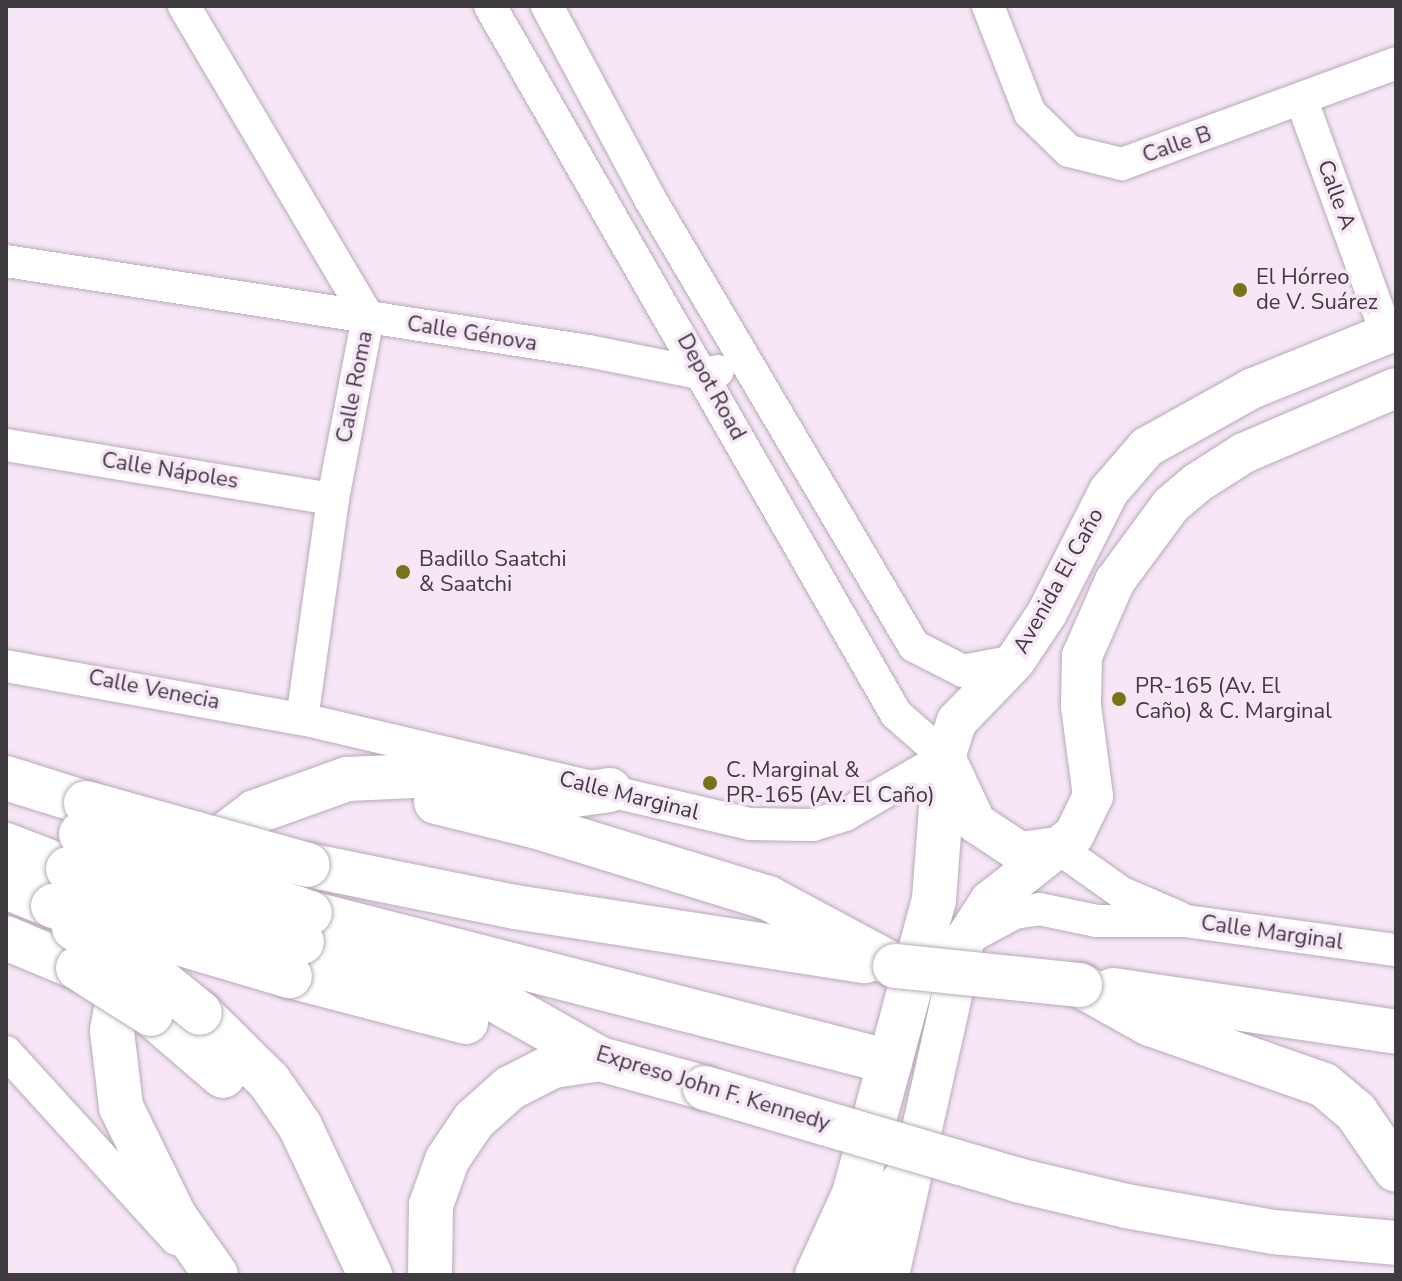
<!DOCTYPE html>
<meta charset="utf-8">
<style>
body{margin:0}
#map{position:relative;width:1402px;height:1281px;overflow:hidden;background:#f6e6f6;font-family:"Nunito Sans",sans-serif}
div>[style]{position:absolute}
.roads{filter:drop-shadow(0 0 2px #b9aab9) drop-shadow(0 0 2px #b9aab9)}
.minor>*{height:32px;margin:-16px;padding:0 16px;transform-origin:16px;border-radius:16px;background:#fff}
.major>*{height:40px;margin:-20px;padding:0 20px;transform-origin:20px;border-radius:20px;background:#fff}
.highway>*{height:44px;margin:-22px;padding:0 22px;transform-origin:22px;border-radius:22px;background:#fff}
.bridges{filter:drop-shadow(0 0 2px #b9aab9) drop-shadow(0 0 2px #b9aab9)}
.highway-bridge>*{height:44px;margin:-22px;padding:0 22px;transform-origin:22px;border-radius:22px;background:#fff}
.dots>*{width:22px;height:22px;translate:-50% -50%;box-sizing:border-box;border:4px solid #f6e6f6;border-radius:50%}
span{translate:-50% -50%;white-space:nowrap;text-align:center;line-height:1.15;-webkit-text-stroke:7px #f6e6f6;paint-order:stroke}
.street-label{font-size:22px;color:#403a41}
.poi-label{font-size:22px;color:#403a41}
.left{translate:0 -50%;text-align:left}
.frame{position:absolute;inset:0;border:8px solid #403a41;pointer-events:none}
</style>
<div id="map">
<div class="roads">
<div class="minor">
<div style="left:184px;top:6px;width:361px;rotate:59.4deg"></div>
<div style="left:368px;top:317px;width:185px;rotate:100.9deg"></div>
<div style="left:333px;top:499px;width:222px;rotate:98deg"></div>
<div style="left:547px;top:6px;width:219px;rotate:61.9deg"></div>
<div style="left:650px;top:199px;width:519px;rotate:59.43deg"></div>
<div style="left:914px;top:646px;width:55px;rotate:27deg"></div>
<div style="left:963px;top:671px;width:53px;rotate:-10.9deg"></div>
<div style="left:988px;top:6px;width:115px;rotate:68.6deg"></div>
<div style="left:1030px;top:113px;width:54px;rotate:44.3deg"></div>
<div style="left:1069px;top:151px;width:55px;rotate:13.8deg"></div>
<div style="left:1122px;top:164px;width:292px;rotate:-20.2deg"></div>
<div style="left:1302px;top:101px;width:248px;rotate:70deg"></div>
<div style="left:6px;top:261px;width:589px;rotate:8.79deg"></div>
<div style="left:588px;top:351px;width:117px;rotate:11.3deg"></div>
<div style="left:703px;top:374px;width:15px;rotate:-11deg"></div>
<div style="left:6px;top:445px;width:331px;rotate:9.4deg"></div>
<div style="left:6px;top:666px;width:301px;rotate:10.2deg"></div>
<div style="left:302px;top:719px;width:460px;rotate:13.2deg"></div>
<div style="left:750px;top:824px;width:63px;rotate:0.9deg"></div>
<div style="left:813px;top:825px;width:34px;rotate:-17deg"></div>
<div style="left:845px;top:815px;width:116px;rotate:-30.1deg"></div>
<div style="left:945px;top:757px;width:65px;rotate:-138.7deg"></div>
<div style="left:896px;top:714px;width:816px;rotate:-119.83deg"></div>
<div style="left:1057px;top:847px;width:80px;rotate:35.3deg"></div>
<div style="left:1122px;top:893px;width:61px;rotate:23.2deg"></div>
<div style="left:966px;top:939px;width:55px;rotate:-28deg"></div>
<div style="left:1015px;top:913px;width:24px;rotate:-9deg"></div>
<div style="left:1039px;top:909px;width:59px;rotate:11.7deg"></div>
<div style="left:1097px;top:921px;width:89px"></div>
<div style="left:1186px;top:921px;width:212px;rotate:7.9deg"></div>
<div style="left:6px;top:1052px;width:253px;rotate:47.7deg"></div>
</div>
<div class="major">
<div style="left:1057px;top:847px;width:37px;rotate:172deg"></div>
<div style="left:1020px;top:852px;width:53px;rotate:-146.6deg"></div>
<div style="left:976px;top:823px;width:73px;rotate:-115.2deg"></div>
<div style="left:945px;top:757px;width:38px;rotate:-72deg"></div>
<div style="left:957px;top:721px;width:83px;rotate:-46deg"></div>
<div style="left:1015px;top:661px;width:58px;rotate:-56.3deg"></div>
<div style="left:1047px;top:613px;width:137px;rotate:-63.1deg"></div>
<div style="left:1109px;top:491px;width:58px;rotate:-49.2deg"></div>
<div style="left:1147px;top:447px;width:119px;rotate:-29.1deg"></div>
<div style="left:1251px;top:389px;width:157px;rotate:-22.1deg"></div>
<div style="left:889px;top:1275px;width:342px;rotate:-77.3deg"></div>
<div style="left:964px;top:941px;width:48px;rotate:-57deg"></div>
<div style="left:990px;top:901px;width:107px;rotate:-38.2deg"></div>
<div style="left:1074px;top:835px;width:43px;rotate:-64deg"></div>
<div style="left:1093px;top:796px;width:91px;rotate:-97.6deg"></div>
<div style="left:1081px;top:706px;width:50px;rotate:-88.9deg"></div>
<div style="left:1082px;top:656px;width:82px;rotate:-66.3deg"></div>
<div style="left:1115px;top:581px;width:94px;rotate:-53.6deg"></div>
<div style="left:1171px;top:505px;width:34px;rotate:-40deg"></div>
<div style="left:1197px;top:483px;width:56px;rotate:-32.6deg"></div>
<div style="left:1244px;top:453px;width:165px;rotate:-23.2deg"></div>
</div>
<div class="highway">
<div style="left:6px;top:778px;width:84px;rotate:17.4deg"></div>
<div style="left:436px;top:802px;width:101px;rotate:13.8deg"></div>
<div style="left:534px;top:826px;width:245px;rotate:17.1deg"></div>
<div style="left:768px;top:898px;width:144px;rotate:28.2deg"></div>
<div style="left:6px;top:845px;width:66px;rotate:21.2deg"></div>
<div style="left:192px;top:860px;width:79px;rotate:-37.3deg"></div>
<div style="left:255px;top:812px;width:98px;rotate:-19.7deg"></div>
<div style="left:347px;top:779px;width:68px;rotate:-2.5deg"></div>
<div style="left:415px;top:776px;width:148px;rotate:8.2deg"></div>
<div style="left:561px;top:797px;width:49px;rotate:-8.3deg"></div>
<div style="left:308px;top:865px;width:211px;rotate:11.5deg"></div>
<div style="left:515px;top:907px;width:354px;rotate:8.8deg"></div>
<div style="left:6px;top:887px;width:51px;rotate:22deg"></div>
<div style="left:310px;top:913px;width:599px;rotate:14.41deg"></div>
<div style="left:6px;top:938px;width:78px;rotate:22.6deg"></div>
<div style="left:302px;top:942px;width:196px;rotate:16.3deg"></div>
<div style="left:490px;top:997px;width:126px;rotate:29.4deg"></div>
<div style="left:600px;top:1059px;width:109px;rotate:15.4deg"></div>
<div style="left:125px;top:958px;width:74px;rotate:100.1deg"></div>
<div style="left:112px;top:1031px;width:77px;rotate:83.2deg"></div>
<div style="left:121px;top:1107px;width:123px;rotate:63.9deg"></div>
<div style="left:175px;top:1217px;width:71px;rotate:54.7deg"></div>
<div style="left:290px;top:976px;width:182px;rotate:14.6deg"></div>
<div style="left:1080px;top:985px;width:80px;rotate:29.1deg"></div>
<div style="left:1150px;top:1024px;width:184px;rotate:19.3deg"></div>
<div style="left:1324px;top:1085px;width:42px;rotate:40.2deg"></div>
<div style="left:1356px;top:1112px;width:70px;rotate:55.4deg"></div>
<div style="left:1113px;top:990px;width:286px;rotate:8.4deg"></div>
<div style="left:200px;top:1013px;width:97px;rotate:44.6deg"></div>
<div style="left:269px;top:1081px;width:55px;rotate:55.4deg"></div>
<div style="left:300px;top:1126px;width:165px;rotate:64.8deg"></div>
<div style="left:151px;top:1014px;width:95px;rotate:40.7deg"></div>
<div style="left:430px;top:1275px;width:70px;rotate:-89.2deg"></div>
<div style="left:431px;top:1205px;width:48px;rotate:-70.4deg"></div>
<div style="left:447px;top:1160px;width:48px;rotate:-56deg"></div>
<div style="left:474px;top:1120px;width:48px;rotate:-41.6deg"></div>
<div style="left:510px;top:1088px;width:48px;rotate:-27.1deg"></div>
<div style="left:553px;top:1066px;width:48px;rotate:-8.5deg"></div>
<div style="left:817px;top:1275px;width:89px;rotate:-65.4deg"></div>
<div style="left:854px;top:1194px;width:306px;rotate:-74.8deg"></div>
<div style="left:934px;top:899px;width:142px;rotate:-85.6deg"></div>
<div style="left:855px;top:1275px;width:59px;rotate:-70deg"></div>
<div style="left:875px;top:1220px;width:56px;rotate:-53.7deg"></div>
</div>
</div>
<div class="bridges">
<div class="highway-bridge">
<div style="left:86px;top:803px;width:230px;rotate:15.6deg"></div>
<div style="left:81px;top:834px;width:242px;rotate:19deg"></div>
<div style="left:68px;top:869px;width:245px;rotate:17.3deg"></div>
<div style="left:53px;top:906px;width:247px;rotate:16.5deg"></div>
<div style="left:74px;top:928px;width:97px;rotate:31.1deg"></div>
<div style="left:157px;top:978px;width:55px;rotate:39.1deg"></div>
<div style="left:895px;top:966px;width:186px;rotate:5.9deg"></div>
<div style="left:78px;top:968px;width:86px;rotate:32.2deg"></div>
<div style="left:705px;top:1088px;width:325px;rotate:16.4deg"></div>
<div style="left:1017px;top:1180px;width:112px;rotate:13.4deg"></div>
<div style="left:1126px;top:1206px;width:149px;rotate:10deg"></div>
<div style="left:1273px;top:1232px;width:123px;rotate:5.1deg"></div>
</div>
</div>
<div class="dots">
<div style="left:1240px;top:290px;background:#787316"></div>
<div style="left:403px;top:572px;background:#787316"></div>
<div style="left:1119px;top:699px;background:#787316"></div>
<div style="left:710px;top:783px;background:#787316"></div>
</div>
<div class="street-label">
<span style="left:1177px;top:145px;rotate:-19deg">Calle B</span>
<span style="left:1336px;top:195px;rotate:70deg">Calle A</span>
<span style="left:472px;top:334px;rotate:9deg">Calle Génova</span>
<span style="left:355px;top:387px;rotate:-79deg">Calle Roma</span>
<span style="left:711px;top:387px;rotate:61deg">Depot Road</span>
<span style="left:170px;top:471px;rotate:9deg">Calle Nápoles</span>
<span style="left:1059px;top:581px;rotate:-61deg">Avenida El Caño</span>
<span style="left:154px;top:690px;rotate:11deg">Calle Venecia</span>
<span style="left:629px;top:796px;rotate:14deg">Calle Marginal</span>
<span style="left:1272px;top:933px;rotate:8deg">Calle Marginal</span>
<span style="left:713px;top:1089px;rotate:17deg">Expreso John F. Kennedy</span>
</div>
<div class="poi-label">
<span class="left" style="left:1256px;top:290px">El Hórreo<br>de V. Suárez</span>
<span class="left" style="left:419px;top:572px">Badillo Saatchi<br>&amp; Saatchi</span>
<span class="left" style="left:1135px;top:699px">PR-165 (Av. El<br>Caño) &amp; C. Marginal</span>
<span class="left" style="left:726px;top:783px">C. Marginal &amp;<br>PR-165 (Av. El Caño)</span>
</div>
<div class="frame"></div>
</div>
